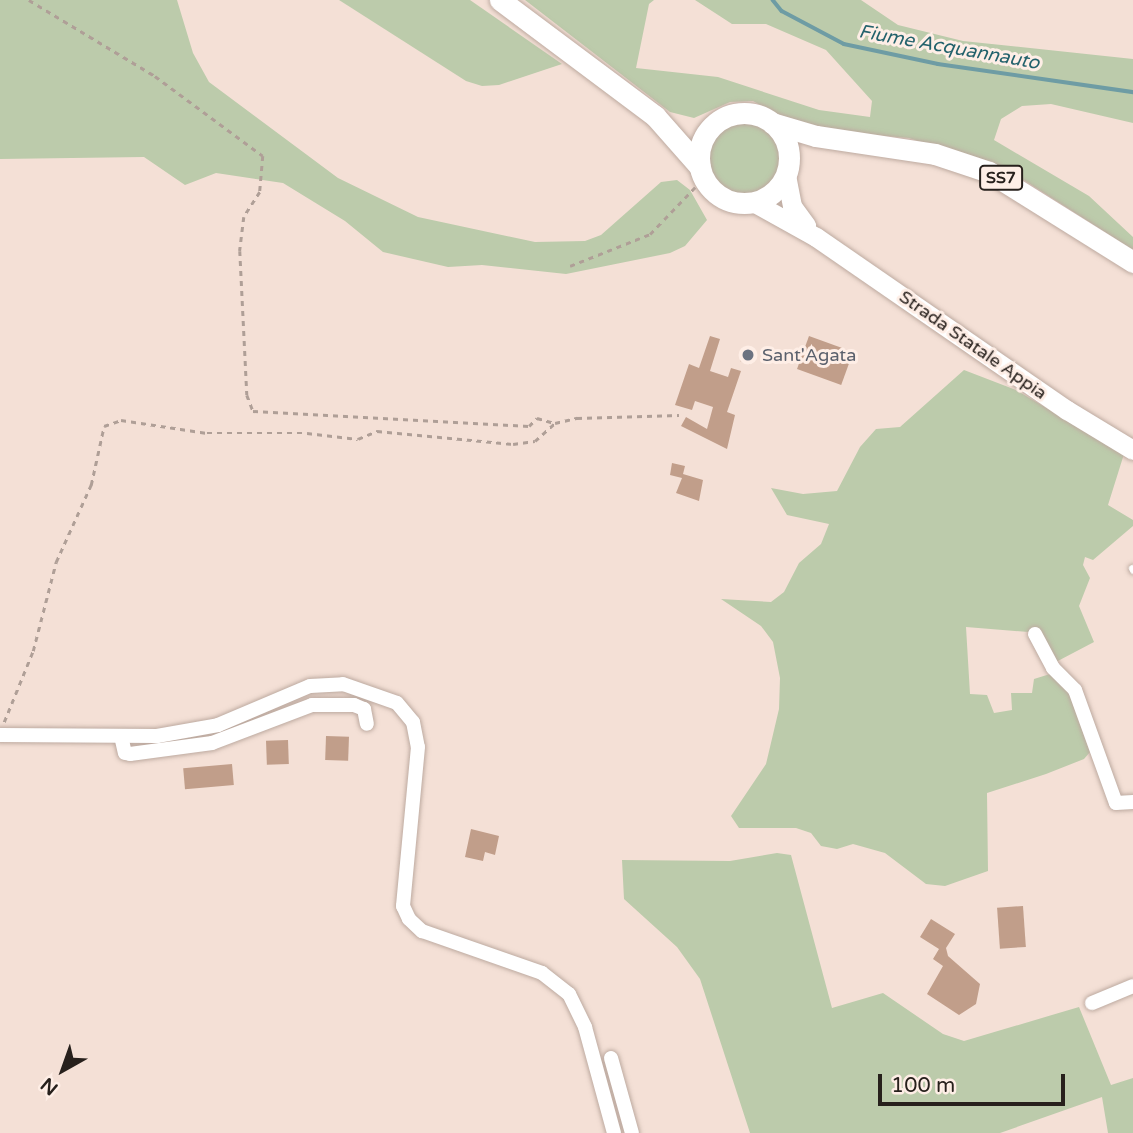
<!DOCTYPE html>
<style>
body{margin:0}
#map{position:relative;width:1133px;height:1133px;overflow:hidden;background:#f4e0d6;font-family:"Varela Round",sans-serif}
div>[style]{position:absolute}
.green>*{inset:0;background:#bccbab}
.round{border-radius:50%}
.stream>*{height:3.5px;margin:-1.75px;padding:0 1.75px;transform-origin:1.75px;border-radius:1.75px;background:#6e9ca4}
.building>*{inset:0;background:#c19e8a;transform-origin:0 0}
.path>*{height:2.5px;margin-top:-1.25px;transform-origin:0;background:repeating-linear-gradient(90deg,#af9f97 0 5px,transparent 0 10px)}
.roads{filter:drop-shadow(0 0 2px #bdaaa0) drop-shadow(0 0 2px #bdaaa0)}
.lane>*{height:7px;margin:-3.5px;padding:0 3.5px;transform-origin:3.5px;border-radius:3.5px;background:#fff}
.street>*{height:14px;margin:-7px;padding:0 7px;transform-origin:7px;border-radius:7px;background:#fff}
.secondary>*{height:19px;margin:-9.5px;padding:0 9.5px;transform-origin:9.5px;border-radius:9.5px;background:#fff}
.primary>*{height:21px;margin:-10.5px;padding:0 10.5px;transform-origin:10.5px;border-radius:10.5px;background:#fff}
.primary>.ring{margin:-10.5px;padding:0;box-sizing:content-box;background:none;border:21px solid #fff;border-radius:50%}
.dots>*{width:19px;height:19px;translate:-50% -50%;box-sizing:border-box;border:4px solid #feeee6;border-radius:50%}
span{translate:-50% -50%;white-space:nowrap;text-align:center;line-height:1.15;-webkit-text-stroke:6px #feeee6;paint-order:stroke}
.shield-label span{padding:2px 5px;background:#feeee6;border:2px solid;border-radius:5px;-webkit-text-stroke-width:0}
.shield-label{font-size:16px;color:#27201c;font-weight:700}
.street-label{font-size:18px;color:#27201c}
.worship-label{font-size:18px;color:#5b616d}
.left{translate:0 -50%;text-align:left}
.water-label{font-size:19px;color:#23626c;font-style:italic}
.north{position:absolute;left:28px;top:1035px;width:70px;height:70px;-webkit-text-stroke:5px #feeee6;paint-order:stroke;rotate:220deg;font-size:19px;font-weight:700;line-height:28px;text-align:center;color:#27201c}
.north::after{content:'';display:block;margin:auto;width:24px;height:32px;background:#27201c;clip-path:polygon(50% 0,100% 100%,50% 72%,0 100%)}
.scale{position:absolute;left:878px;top:1074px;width:187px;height:32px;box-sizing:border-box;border:4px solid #27201c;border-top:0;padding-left:9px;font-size:21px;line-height:24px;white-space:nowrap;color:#27201c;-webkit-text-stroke:5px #feeee6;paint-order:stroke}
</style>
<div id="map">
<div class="green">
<div style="clip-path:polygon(0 0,177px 0,193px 53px,209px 82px,338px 178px,418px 217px,535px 242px,585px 241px,601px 235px,661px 182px,677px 180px,690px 190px,707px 220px,685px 246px,670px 253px,566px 274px,482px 265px,448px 267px,383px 252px,345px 221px,283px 183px,216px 173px,185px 185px,144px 157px,0 159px)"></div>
<div style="clip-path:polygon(339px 0,470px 0,562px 64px,499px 85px,482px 86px,466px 81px)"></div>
<div style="clip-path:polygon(525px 0,654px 0,649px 4px,636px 68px,718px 77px,819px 110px,870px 117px,872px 101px,826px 50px,766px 24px,732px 24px,695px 0,861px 0,898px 25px,963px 41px,1133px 59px,1133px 123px,1051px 104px,1022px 106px,1001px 119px,994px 140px,1089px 196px,1133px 237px,1133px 250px,1013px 173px,909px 138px,828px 131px,792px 122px,753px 101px,730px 102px,694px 118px,670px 112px)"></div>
<div class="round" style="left:708px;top:122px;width:72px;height:72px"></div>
<div style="clip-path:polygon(964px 370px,1016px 390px,1124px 454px,1108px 505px,1133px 520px,1133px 526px,1093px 560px,1085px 557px,1083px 565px,1090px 578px,1079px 606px,1094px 642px,1054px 663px,1041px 633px,966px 627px,970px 694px,987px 695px,994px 713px,1012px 710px,1011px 693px,1032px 693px,1034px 679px,1050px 674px,1069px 693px,1090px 752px,1084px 759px,1046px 774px,987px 793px,988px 871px,945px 886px,926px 884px,885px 853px,853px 844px,837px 849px,821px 846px,811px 833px,796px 828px,739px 828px,731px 816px,766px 764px,779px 709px,780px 678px,773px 642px,761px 626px,721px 599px,771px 602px,784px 592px,799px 563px,821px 544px,829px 524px,787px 515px,771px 488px,803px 494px,837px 491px,860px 447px,876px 429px,900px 427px)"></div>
<div style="clip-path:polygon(777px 853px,791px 855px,832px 1008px,883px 993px,943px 1034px,964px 1041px,1079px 1007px,1111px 1085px,1133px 1078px,1133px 1133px,1108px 1133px,1102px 1097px,1000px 1133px,750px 1133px,700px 979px,677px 947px,624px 899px,622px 860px,730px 861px)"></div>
</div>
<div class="stream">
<div style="left:773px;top:0;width:14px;rotate:51deg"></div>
<div style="left:782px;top:11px;width:70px;rotate:28deg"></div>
<div style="left:844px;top:44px;width:96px;rotate:12deg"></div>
<div style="left:938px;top:64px;width:197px;rotate:8.2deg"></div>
</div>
<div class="building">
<div style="clip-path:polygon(710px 336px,720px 339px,710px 371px,728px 377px,731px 368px,741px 371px,727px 412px,735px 415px,727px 449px,681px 426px,686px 417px,707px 429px,713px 407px,695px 401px,692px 410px,675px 405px,689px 364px,699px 368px)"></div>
<div style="left:809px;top:336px;width:47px;height:35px;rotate:20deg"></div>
<div style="left:745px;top:346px;width:10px;height:16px;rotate:17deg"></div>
<div style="clip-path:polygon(672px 463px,685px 466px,683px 474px,703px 480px,699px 501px,676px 493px,682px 478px,670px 475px)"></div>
<div style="left:326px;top:736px;width:23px;height:24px;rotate:2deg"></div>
<div style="left:288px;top:740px;width:24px;height:22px;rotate:88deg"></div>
<div style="left:232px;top:764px;width:21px;height:49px;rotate:85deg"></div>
<div style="clip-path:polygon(471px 829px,499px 836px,495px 855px,485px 852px,483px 861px,465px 857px)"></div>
<div style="left:1023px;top:906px;width:41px;height:26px;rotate:86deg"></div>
<div style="clip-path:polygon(931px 919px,955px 934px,946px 948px,948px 956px,980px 984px,976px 1004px,959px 1015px,927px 994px,943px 966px,933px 959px,939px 949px,920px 937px)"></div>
</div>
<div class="path">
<div style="left:29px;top:0;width:147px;rotate:31.1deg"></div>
<div style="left:155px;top:76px;width:134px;rotate:36.5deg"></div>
<div style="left:263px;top:156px;width:36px;rotate:95deg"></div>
<div style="left:260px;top:192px;width:30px;rotate:123deg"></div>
<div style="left:244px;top:217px;width:34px;rotate:97deg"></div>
<div style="left:240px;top:251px;width:144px;rotate:87.2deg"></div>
<div style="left:247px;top:395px;width:17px;rotate:69deg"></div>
<div style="left:253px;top:411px;width:276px;rotate:3.1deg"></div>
<div style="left:529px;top:426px;width:11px;rotate:-45deg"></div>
<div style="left:537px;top:418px;width:19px;rotate:16deg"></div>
<div style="left:570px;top:266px;width:86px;rotate:-21.8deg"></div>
<div style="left:650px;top:234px;width:71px;rotate:-46.1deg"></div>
<div style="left:4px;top:722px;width:77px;rotate:-67.8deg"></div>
<div style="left:33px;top:651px;width:92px;rotate:-75.5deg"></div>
<div style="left:56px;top:562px;width:85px;rotate:-65.6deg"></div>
<div style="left:91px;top:485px;width:60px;rotate:-77.6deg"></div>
<div style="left:104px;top:426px;width:18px;rotate:-19deg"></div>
<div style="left:121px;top:420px;width:87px;rotate:8.6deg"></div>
<div style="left:207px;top:433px;width:100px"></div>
<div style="left:307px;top:433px;width:51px;rotate:6.7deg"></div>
<div style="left:358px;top:439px;width:21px;rotate:-23deg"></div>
<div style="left:377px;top:431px;width:137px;rotate:5.5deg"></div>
<div style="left:513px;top:444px;width:22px;rotate:-8deg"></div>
<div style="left:535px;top:441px;width:27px;rotate:-42deg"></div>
<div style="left:555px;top:423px;width:23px;rotate:-13deg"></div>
<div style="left:577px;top:418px;width:102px;rotate:-1.7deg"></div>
</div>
<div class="roads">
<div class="lane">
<div style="left:1132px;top:568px;width:2px;rotate:63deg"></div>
</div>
<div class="street">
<div style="left:1035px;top:634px;width:38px;rotate:62deg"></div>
<div style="left:1053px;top:668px;width:31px;rotate:45deg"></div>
<div style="left:1075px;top:690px;width:120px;rotate:70.1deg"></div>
<div style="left:1116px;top:803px;width:17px;rotate:-3deg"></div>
<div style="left:0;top:735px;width:157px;rotate:0.4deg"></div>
<div style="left:157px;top:736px;width:62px;rotate:-10.2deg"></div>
<div style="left:218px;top:725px;width:100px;rotate:-23deg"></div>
<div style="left:310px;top:686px;width:33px;rotate:-3deg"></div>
<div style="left:343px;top:684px;width:57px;rotate:19.4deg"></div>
<div style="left:397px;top:703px;width:25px;rotate:50deg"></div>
<div style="left:413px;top:722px;width:25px;rotate:79deg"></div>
<div style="left:418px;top:747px;width:160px;rotate:95.4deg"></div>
<div style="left:403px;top:906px;width:14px;rotate:65deg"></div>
<div style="left:409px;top:919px;width:18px;rotate:43deg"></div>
<div style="left:422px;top:931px;width:127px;rotate:19.3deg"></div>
<div style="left:542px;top:973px;width:34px;rotate:38deg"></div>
<div style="left:569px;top:994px;width:37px;rotate:64deg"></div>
<div style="left:585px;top:1027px;width:110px;rotate:74.7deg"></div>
<div style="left:121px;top:736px;width:17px;rotate:77deg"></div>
<div style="left:125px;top:753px;width:5px;rotate:11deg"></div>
<div style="left:130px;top:754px;width:83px;rotate:-7.6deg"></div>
<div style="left:212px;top:743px;width:107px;rotate:-20.8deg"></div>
<div style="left:312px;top:705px;width:42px"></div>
<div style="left:354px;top:705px;width:11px;rotate:22deg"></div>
<div style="left:364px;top:709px;width:15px;rotate:79deg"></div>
<div style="left:1092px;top:1003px;width:44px;rotate:-22.5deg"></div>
<div style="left:611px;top:1058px;width:78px;rotate:74.4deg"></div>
</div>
<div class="secondary">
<div style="left:786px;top:175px;width:32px;rotate:79deg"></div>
<div style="left:792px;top:206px;width:24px;rotate:54deg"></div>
<div style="left:753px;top:202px;width:72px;rotate:29.1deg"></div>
<div style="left:816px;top:237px;width:305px;rotate:34.6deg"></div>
<div style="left:1067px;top:410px;width:77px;rotate:31.2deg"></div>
</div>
<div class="primary">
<div style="left:500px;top:0;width:194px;rotate:36.8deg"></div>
<div style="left:655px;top:116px;width:68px;rotate:48.6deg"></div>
<div class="ring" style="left:699px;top:113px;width:69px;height:69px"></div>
<div style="left:772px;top:123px;width:46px;rotate:16.5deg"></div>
<div style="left:816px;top:136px;width:120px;rotate:8.6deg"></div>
<div style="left:935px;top:154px;width:57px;rotate:18.4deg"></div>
<div style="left:989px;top:172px;width:170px;rotate:32deg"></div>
</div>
</div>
<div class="dots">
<div style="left:748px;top:355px;background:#6b7280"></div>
</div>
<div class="shield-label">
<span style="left:1001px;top:178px">SS7</span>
</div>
<div class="street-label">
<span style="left:973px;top:345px;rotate:35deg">Strada Statale Appia</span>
</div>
<div class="worship-label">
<span class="left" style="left:762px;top:355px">Sant'Agata</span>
</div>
<div class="water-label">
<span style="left:949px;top:48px;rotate:10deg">Fiume Acquannauto</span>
</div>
<div class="north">N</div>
<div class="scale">100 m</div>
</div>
